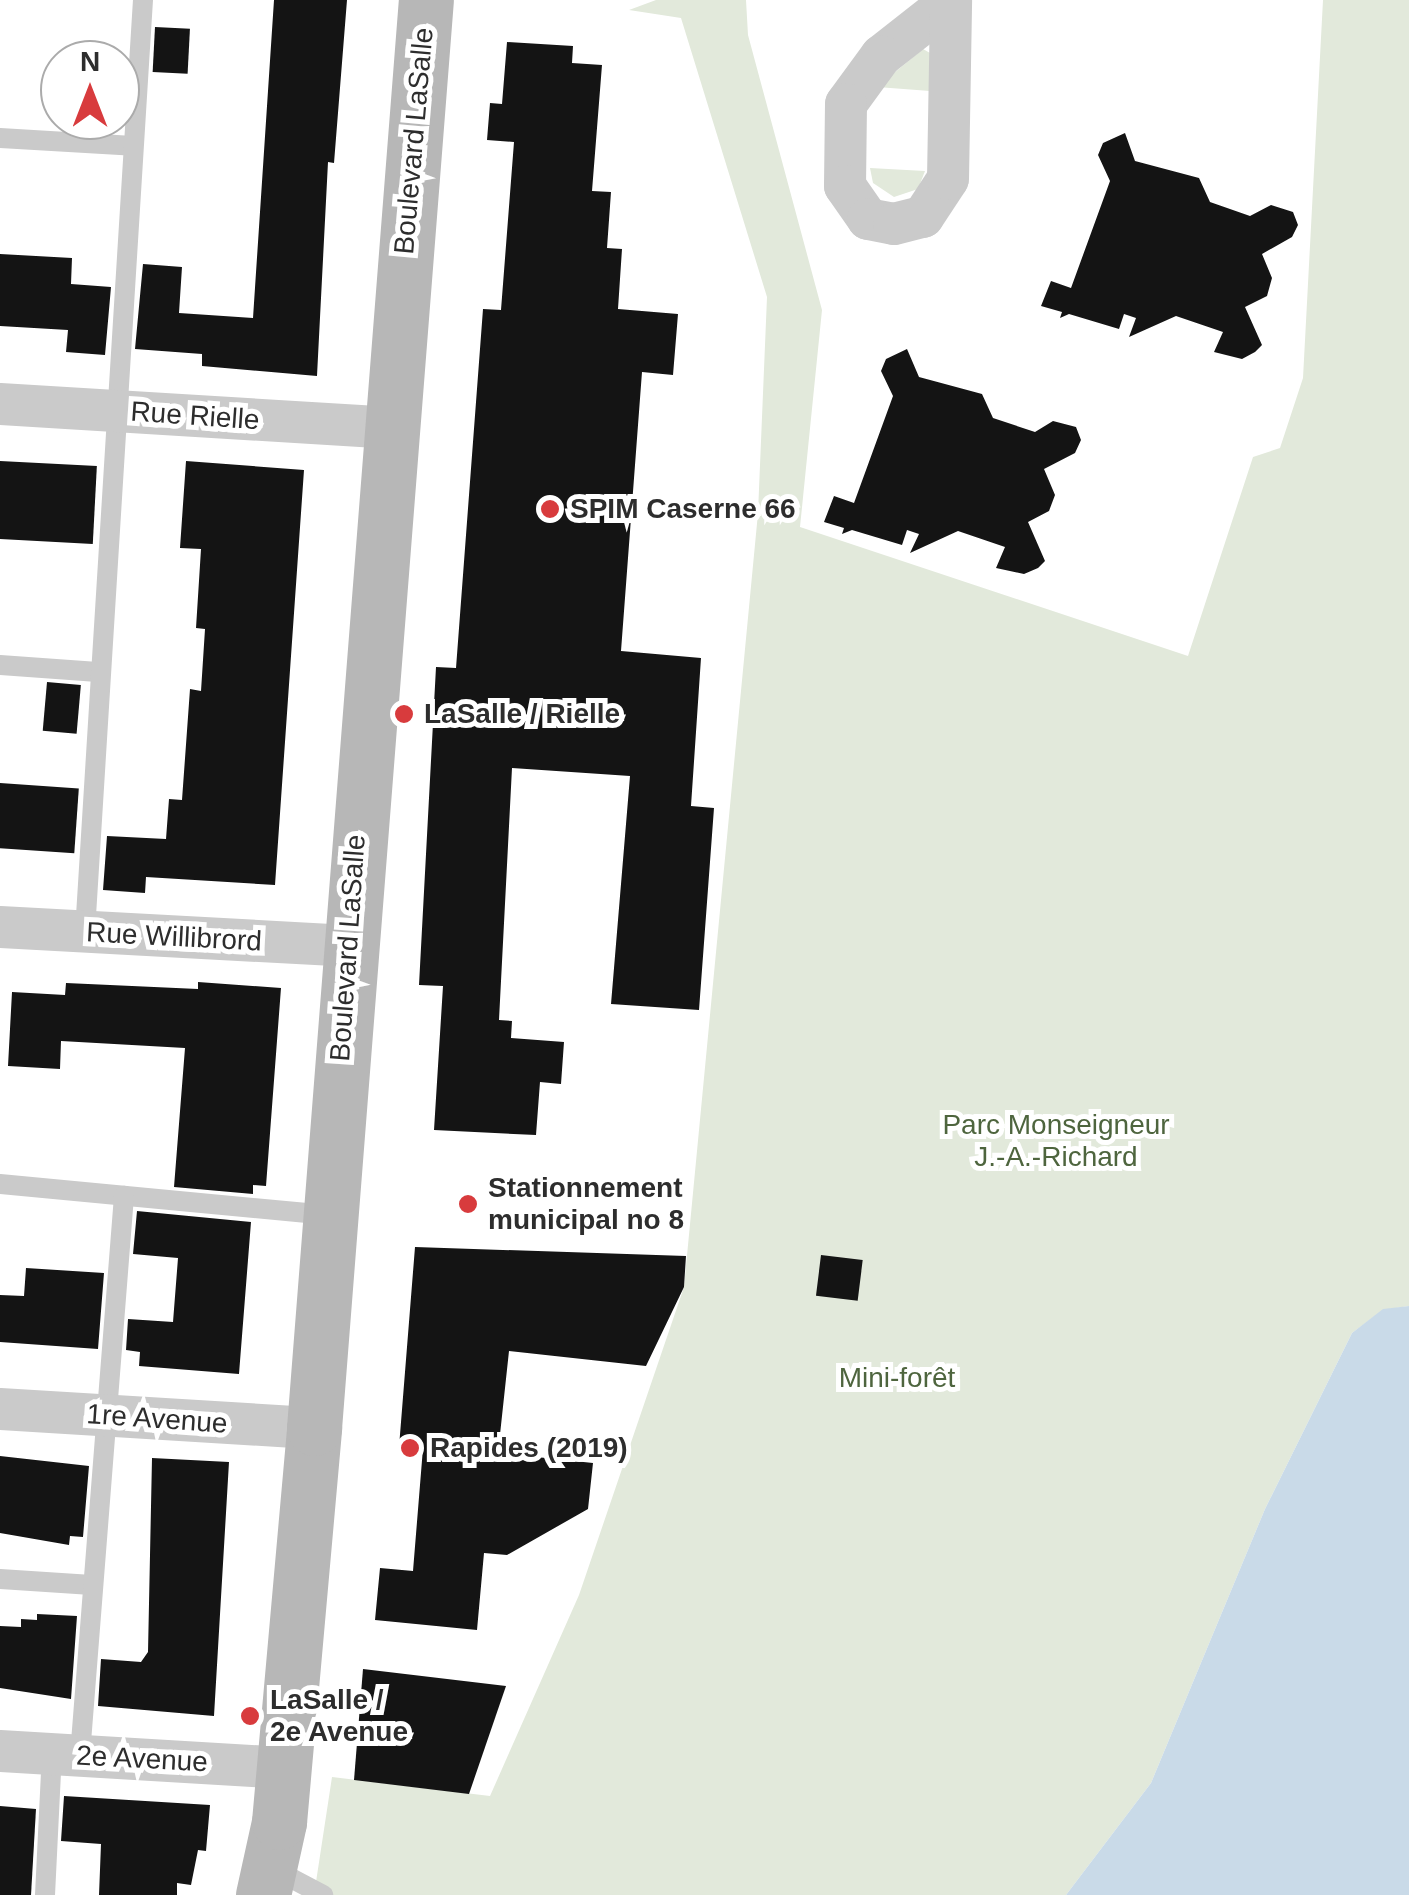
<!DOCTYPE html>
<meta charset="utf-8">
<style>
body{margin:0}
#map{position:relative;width:1409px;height:1895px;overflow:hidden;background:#fff;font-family:Helvetica,sans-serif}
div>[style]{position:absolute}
.green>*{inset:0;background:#e2e9db}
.water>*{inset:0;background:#c9dae8}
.building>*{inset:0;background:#141414;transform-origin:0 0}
.service>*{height:20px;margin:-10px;padding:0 10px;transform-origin:10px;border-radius:10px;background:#cacaca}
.minor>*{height:42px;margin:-21px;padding:0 21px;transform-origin:21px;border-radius:21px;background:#cacaca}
.secondary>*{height:55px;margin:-27.5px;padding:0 27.5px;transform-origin:27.5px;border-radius:27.5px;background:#b7b7b7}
.dots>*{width:28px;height:28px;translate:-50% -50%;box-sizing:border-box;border:5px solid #fff;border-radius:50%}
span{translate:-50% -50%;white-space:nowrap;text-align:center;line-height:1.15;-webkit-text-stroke:10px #fff;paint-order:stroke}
.street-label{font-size:28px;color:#2d2d2d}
.poi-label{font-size:28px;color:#2d2d2d;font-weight:700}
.left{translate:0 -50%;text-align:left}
.park-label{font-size:28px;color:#4e653e}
.north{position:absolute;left:40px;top:40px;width:100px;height:100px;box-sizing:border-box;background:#fff;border:2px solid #ababab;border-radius:50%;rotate:0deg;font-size:28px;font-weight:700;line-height:40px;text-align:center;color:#2d2d2d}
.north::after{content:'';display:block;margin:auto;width:35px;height:45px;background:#d83b3d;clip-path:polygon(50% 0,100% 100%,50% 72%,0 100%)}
</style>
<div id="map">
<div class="green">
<div style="clip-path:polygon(656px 0,746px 0,748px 35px,822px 310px,800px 527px,1188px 656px,1253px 457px,1280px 448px,1303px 378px,1323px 0,1409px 0,1409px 1306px,1383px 1310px,1352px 1333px,1265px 1509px,1151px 1783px,1066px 1895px,314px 1895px,332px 1777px,490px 1796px,579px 1595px,684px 1287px,758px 513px,767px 297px,681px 18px,629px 10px)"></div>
<div style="clip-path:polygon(923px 49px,930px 53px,930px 91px,877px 87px)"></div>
<div style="clip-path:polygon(870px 168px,925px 171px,918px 189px,894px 197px,873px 183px)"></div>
</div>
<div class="water">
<div style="clip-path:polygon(1409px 1306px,1409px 1895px,1066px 1895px,1151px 1783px,1265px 1509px,1352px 1333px,1383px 1309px)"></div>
</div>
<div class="building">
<div style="clip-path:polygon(274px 0,347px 0,334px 163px,328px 162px,317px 376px,202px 366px,202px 354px,135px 349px,143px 264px,182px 267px,179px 313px,253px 318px)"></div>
<div style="left:155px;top:27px;width:35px;height:45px;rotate:3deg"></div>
<div style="clip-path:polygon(507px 42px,573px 46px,572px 63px,602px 65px,592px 191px,611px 192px,607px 248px,622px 249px,618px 309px,678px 314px,673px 375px,642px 372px,621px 651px,701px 658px,691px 806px,714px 808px,699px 1010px,611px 1004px,630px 776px,512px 768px,499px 1020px,512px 1021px,511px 1038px,564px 1042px,561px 1084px,540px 1082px,536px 1135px,434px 1130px,443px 986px,419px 985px,436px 667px,456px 668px,483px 309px,501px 310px,514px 142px,487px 140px,490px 103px,502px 104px)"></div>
<div style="clip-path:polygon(1125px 133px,1135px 161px,1199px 178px,1210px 202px,1250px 216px,1271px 205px,1293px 212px,1298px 225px,1292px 237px,1262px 254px,1272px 278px,1267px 296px,1245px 307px,1262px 345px,1255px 352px,1242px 359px,1214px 352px,1223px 332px,1176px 316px,1129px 337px,1136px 318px,1124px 314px,1119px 329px,1069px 314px,1060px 318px,1062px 312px,1041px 306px,1051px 281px,1071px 288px,1110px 181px,1098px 155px,1103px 143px)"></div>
<div style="clip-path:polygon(0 254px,72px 258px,71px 284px,111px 287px,105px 355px,66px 352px,68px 330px,0 326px)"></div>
<div style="clip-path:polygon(907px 349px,919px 377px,982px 394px,993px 418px,1035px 432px,1053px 421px,1076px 427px,1081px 440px,1075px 453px,1044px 469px,1055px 495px,1049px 511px,1028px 522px,1045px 561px,1038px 568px,1024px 574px,996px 568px,1005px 547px,958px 531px,910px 553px,919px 534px,907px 530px,902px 545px,852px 530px,842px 534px,844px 528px,824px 522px,834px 496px,854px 503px,893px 396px,881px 371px,886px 359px)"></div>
<div style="left:0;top:461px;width:97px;height:78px;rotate:3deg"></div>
<div style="clip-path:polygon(186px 461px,304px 470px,275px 885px,146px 877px,145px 893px,103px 890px,107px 836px,166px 839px,169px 799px,182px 800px,190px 689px,201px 691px,205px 629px,196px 628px,201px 549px,180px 548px)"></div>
<div style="left:47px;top:682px;width:34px;height:49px;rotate:5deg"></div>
<div style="left:0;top:783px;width:79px;height:65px;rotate:4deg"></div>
<div style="clip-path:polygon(198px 982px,281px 988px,266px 1186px,253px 1185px,253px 1194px,174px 1187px,185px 1048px,61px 1041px,60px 1069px,8px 1066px,12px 992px,65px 995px,66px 983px,198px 989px)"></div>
<div style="clip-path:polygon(137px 1211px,251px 1222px,239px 1374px,139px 1366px,140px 1352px,126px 1350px,128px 1319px,173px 1322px,178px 1258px,133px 1254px)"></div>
<div style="clip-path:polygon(415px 1247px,686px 1256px,684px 1287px,646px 1366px,509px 1351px,498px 1453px,593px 1463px,588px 1509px,507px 1555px,484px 1553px,477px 1630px,375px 1620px,380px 1568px,413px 1571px,423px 1448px,399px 1447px)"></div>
<div style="left:821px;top:1255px;width:42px;height:41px;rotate:7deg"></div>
<div style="clip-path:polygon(26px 1268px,104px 1273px,98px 1349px,0 1342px,0 1295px,24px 1296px)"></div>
<div style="clip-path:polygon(0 1456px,89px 1466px,83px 1537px,70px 1536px,69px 1545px,0 1533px)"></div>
<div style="clip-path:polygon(152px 1458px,229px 1462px,214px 1716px,98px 1706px,101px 1659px,141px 1662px,148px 1652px)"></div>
<div style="clip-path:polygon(37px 1614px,77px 1616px,71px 1699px,0 1688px,0 1626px,21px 1627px,21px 1619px,37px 1620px)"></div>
<div style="clip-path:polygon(363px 1669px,506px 1686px,469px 1794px,354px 1780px)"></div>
<div style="clip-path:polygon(64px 1796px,210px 1805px,206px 1851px,198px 1850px,191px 1885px,177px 1883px,177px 1895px,99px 1895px,101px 1844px,61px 1841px)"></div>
<div style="clip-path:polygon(0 1806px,36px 1809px,31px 1895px,0 1895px)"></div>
</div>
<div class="service">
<div style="left:0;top:138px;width:133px;rotate:3.4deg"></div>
<div style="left:0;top:665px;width:98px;rotate:4.1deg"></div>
<div style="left:85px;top:932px;width:934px;rotate:-86.44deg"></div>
<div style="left:0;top:1184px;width:327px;rotate:5.4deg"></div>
<div style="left:0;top:1579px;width:92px;rotate:3.7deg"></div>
<div style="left:80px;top:1755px;width:561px;rotate:-85.5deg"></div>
<div style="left:272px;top:1868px;width:58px;rotate:27.9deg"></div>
<div style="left:45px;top:1895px;width:141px;rotate:-87.2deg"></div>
</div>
<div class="minor">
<div style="left:951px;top:1px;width:89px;rotate:141.8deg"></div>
<div style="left:881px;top:56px;width:59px;rotate:126.1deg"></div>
<div style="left:846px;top:104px;width:82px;rotate:90.7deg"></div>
<div style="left:845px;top:186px;width:40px;rotate:55.1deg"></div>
<div style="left:868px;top:219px;width:26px;rotate:11deg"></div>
<div style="left:894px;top:224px;width:30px;rotate:-14deg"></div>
<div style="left:923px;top:217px;width:45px;rotate:-56.7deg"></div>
<div style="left:948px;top:179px;width:179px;rotate:-89deg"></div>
<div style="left:0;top:404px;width:390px;rotate:3.5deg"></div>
<div style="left:0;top:927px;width:349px;rotate:3.1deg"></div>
<div style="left:0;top:1409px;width:315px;rotate:3.5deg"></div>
<div style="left:0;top:1751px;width:285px;rotate:3.4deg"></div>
</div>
<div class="secondary">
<div style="left:263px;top:1895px;width:75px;rotate:-77.6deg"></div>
<div style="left:279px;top:1822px;width:396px;rotate:-84.9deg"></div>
<div style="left:314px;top:1428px;width:1432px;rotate:-85.52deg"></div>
</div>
<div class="dots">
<div style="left:550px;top:509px;background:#d83b3d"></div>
<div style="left:404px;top:714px;background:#d83b3d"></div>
<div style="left:468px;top:1204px;background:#d83b3d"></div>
<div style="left:410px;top:1448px;background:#d83b3d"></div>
<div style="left:250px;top:1716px;background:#d83b3d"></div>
</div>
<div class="street-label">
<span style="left:414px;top:141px;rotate:-85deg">Boulevard LaSalle</span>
<span style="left:195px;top:416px;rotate:4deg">Rue Rielle</span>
<span style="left:174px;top:937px;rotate:3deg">Rue Willibrord</span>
<span style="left:348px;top:948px;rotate:-86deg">Boulevard LaSalle</span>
<span style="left:157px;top:1419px;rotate:4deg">1re Avenue</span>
<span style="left:142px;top:1759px;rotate:3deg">2e Avenue</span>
</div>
<div class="poi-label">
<span class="left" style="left:570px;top:509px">SPIM Caserne 66</span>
<span class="left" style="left:424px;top:714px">LaSalle / Rielle</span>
<span class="left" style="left:488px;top:1204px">Stationnement<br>municipal no 8</span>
<span class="left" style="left:430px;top:1448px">Rapides (2019)</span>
<span class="left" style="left:270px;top:1716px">LaSalle /<br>2e Avenue</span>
</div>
<div class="park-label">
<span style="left:1056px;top:1141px">Parc Monseigneur<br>J.-A.-Richard</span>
<span style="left:897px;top:1378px">Mini-forêt</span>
</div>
<div class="north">N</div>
</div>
